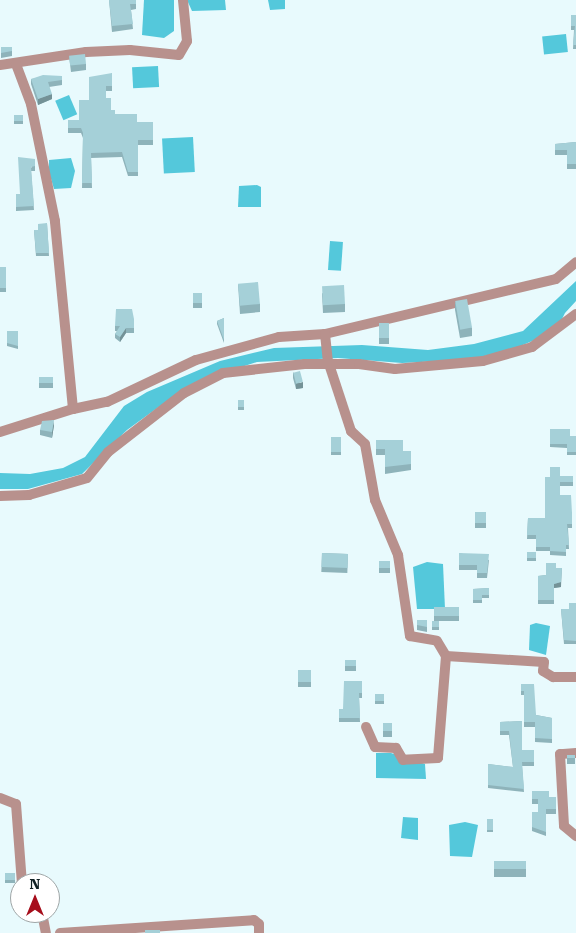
<!DOCTYPE html>
<style>
body{margin:0}
#map{position:relative;width:576px;height:933px;overflow:hidden;background:#e8fafd;font-family:"Roboto Serif",serif}
div>[style]{position:absolute}
.water>*{inset:0;background:#54c8db;transform-origin:0 0}
.minor>*{height:10px;margin:-5px;padding:0 5px;transform-origin:5px;border-radius:5px;background:#b8918d}
.wall>*{inset:0;background:#8eb3ba;transform-origin:0 0}
.shaded-wall>*{inset:0;background:#749297}
.building>*{inset:0;background:#a5d0d8;transform-origin:0 0}
span{translate:-50% -50%;white-space:nowrap;text-align:center;line-height:1.15;-webkit-text-stroke:4px #fff;paint-order:stroke}
.north{position:absolute;left:10px;top:873px;width:50px;height:50px;box-sizing:border-box;background:#fff;border:1px solid #9fa6a7;border-radius:50%;rotate:0deg;font-size:14px;font-weight:700;line-height:20px;text-align:center;color:#0f2023}
.north::after{content:'';display:block;margin:auto;width:18px;height:22px;background:#a60e1c;clip-path:polygon(50% 0,100% 100%,50% 72%,0 100%)}
</style>
<div id="map">
<div class="water">
<div style="clip-path:polygon(144px 0,174px 0,174px 31px,164px 38px,142px 35px)"></div>
<div style="clip-path:polygon(187px 0,225px 0,226px 10px,192px 11px)"></div>
<div style="clip-path:polygon(268px 0,285px 0,285px 9px,270px 10px)"></div>
<div style="left:566px;top:34px;width:18px;height:24px;rotate:84deg"></div>
<div style="left:158px;top:66px;width:21px;height:26px;rotate:87deg"></div>
<div style="left:69px;top:95px;width:21px;height:15px;rotate:67deg"></div>
<div style="left:193px;top:137px;width:35px;height:31px;rotate:87deg"></div>
<div style="clip-path:polygon(71px 158px,75px 171px,71px 188px,54px 189px,49px 172px,49px 160px)"></div>
<div style="clip-path:polygon(257px 185px,261px 187px,261px 207px,238px 207px,239px 186px)"></div>
<div style="left:330px;top:241px;width:13px;height:29px;rotate:4deg"></div>
<div style="clip-path:polygon(576px 281px,576px 301px,565px 313px,556px 331px,511px 350px,476px 358px,440px 361px,402px 363px,338px 358px,257px 362px,223px 373px,160px 406px,127px 430px,82px 474px,28px 489px,0 489px,0 473px,30px 474px,63px 468px,85px 457px,124px 406px,147px 392px,220px 361px,274px 348px,362px 345px,428px 350px,474px 344px,523px 331px)"></div>
<div style="clip-path:polygon(427px 562px,443px 564px,445px 609px,417px 609px,413px 567px)"></div>
<div style="clip-path:polygon(536px 623px,550px 626px,546px 655px,529px 650px,530px 625px)"></div>
<div style="clip-path:polygon(376px 753px,391px 753px,425px 764px,426px 779px,376px 778px)"></div>
<div style="clip-path:polygon(403px 817px,418px 818px,418px 840px,401px 838px)"></div>
<div style="clip-path:polygon(465px 822px,478px 825px,472px 857px,450px 856px,449px 825px)"></div>
</div>
<div class="minor">
<div style="left:0;top:65px;width:87px;rotate:-8.6deg"></div>
<div style="left:86px;top:52px;width:44px;rotate:-2.6deg"></div>
<div style="left:130px;top:50px;width:49px;rotate:5.8deg"></div>
<div style="left:179px;top:55px;width:16px;rotate:-60deg"></div>
<div style="left:187px;top:41px;width:41px;rotate:-95.6deg"></div>
<div style="left:325px;top:334px;width:237px;rotate:-13.4deg"></div>
<div style="left:556px;top:279px;width:26px;rotate:-40deg"></div>
<div style="left:73px;top:409px;width:35px;rotate:-12deg"></div>
<div style="left:107px;top:402px;width:98px;rotate:-25.3deg"></div>
<div style="left:196px;top:360px;width:86px;rotate:-15.5deg"></div>
<div style="left:279px;top:337px;width:46px;rotate:-3.7deg"></div>
<div style="left:325px;top:334px;width:27px;rotate:84deg"></div>
<div style="left:328px;top:361px;width:74px;rotate:71.8deg"></div>
<div style="left:351px;top:431px;width:19px;rotate:43deg"></div>
<div style="left:365px;top:444px;width:57px;rotate:79.9deg"></div>
<div style="left:375px;top:500px;width:60px;rotate:67.3deg"></div>
<div style="left:398px;top:555px;width:82px;rotate:81.6deg"></div>
<div style="left:410px;top:636px;width:27px;rotate:10deg"></div>
<div style="left:437px;top:641px;width:17px;rotate:59deg"></div>
<div style="left:446px;top:656px;width:102px;rotate:94.5deg"></div>
<div style="left:438px;top:758px;width:35px;rotate:177deg"></div>
<div style="left:403px;top:760px;width:14px;rotate:-120deg"></div>
<div style="left:396px;top:748px;width:21px;rotate:-177deg"></div>
<div style="left:375px;top:747px;width:22px;rotate:-114deg"></div>
<div style="left:0;top:432px;width:77px;rotate:-17.5deg"></div>
<div style="left:73px;top:409px;width:189px;rotate:-95.5deg"></div>
<div style="left:55px;top:221px;width:119px;rotate:-101.6deg"></div>
<div style="left:31px;top:104px;width:43px;rotate:-110.6deg"></div>
<div style="left:0;top:496px;width:29px;rotate:-2deg"></div>
<div style="left:29px;top:495px;width:60px;rotate:-16.3deg"></div>
<div style="left:87px;top:478px;width:33px;rotate:-51deg"></div>
<div style="left:108px;top:452px;width:96px;rotate:-37.8deg"></div>
<div style="left:184px;top:393px;width:44px;rotate:-27.1deg"></div>
<div style="left:223px;top:373px;width:82px;rotate:-6.3deg"></div>
<div style="left:305px;top:364px;width:54px"></div>
<div style="left:359px;top:364px;width:36px;rotate:8deg"></div>
<div style="left:395px;top:369px;width:88px;rotate:-5.2deg"></div>
<div style="left:483px;top:361px;width:51px;rotate:-15.9deg"></div>
<div style="left:532px;top:347px;width:55px;rotate:-36.9deg"></div>
<div style="left:446px;top:656px;width:98px;rotate:3.5deg"></div>
<div style="left:544px;top:662px;width:9px;rotate:96deg"></div>
<div style="left:543px;top:671px;width:12px;rotate:31deg"></div>
<div style="left:553px;top:677px;width:23px"></div>
<div style="left:576px;top:753px;width:16px;rotate:176deg"></div>
<div style="left:560px;top:754px;width:72px;rotate:86.8deg"></div>
<div style="left:564px;top:826px;width:16px;rotate:40deg"></div>
<div style="left:0;top:798px;width:17px;rotate:21deg"></div>
<div style="left:16px;top:804px;width:79px;rotate:85.7deg"></div>
<div style="left:42px;top:913px;width:20px;rotate:79deg"></div>
<div style="left:60px;top:933px;width:194px;rotate:-3.8deg"></div>
<div style="left:254px;top:920px;width:6px;rotate:39deg"></div>
<div style="left:259px;top:924px;width:9px;rotate:90deg"></div>
</div>
<div class="wall">
<div style="clip-path:polygon(109px 0,136px 0,136px 9px,131px 10px,133px 29px,112px 32px)"></div>
<div style="clip-path:polygon(571px 15px,576px 15px,576px 49px,573px 49px,574px 30px,571px 30px)"></div>
<div style="clip-path:polygon(1px 47px,12px 47px,12px 56px,1px 58px)"></div>
<div style="clip-path:polygon(69px 56px,86px 64px,86px 70px,71px 72px)"></div>
<div style="clip-path:polygon(112px 73px,112px 91px,106px 91px,106px 98px,111px 110px,115px 114px,137px 122px,153px 122px,153px 145px,138px 145px,138px 176px,128px 176px,122px 157px,91px 158px,92px 188px,82px 188px,83px 138px,81px 133px,68px 133px,68px 120px,79px 120px,89px 100px)"></div>
<div style="clip-path:polygon(62px 76px,62px 85px,49px 87px,52px 99px,38px 105px,31px 84px,31px 79px)"></div>
<div style="left:23px;top:115px;width:9px;height:9px;rotate:90deg"></div>
<div style="clip-path:polygon(576px 142px,576px 169px,567px 169px,567px 155px,555px 155px,555px 144px)"></div>
<div style="clip-path:polygon(35px 159px,35px 171px,31px 171px,34px 210px,16px 211px,16px 194px,20px 194px)"></div>
<div style="clip-path:polygon(47px 223px,49px 256px,36px 256px,34px 230px,38px 230px)"></div>
<div style="left:0;top:267px;width:6px;height:25px"></div>
<div style="clip-path:polygon(238px 284px,260px 304px,260px 312px,240px 314px)"></div>
<div style="left:193px;top:293px;width:9px;height:15px"></div>
<div style="clip-path:polygon(322px 293px,345px 304px,345px 312px,323px 313px)"></div>
<div style="clip-path:polygon(455px 302px,472px 328px,472px 336px,460px 338px,455px 310px)"></div>
<div style="clip-path:polygon(224px 318px,224px 343px,217px 324px,217px 321px)"></div>
<div style="clip-path:polygon(134px 319px,134px 333px,126px 333px,120px 342px,115px 338px,115px 334px,117px 331px,115px 331px,115px 326px)"></div>
<div style="left:379px;top:323px;width:10px;height:21px"></div>
<div style="clip-path:polygon(7px 331px,18px 331px,18px 349px,7px 346px)"></div>
<div style="clip-path:polygon(293px 372px,303px 388px,296px 389px,293px 378px)"></div>
<div style="left:39px;top:377px;width:14px;height:11px"></div>
<div style="left:238px;top:400px;width:6px;height:10px"></div>
<div style="clip-path:polygon(54px 425px,52px 438px,40px 435px,40px 430px)"></div>
<div style="clip-path:polygon(550px 429px,570px 436px,576px 436px,576px 455px,567px 455px,567px 448px,550px 447px)"></div>
<div style="left:331px;top:437px;width:10px;height:18px"></div>
<div style="clip-path:polygon(376px 440px,403px 451px,411px 451px,411px 470px,385px 474px,385px 455px,376px 455px)"></div>
<div style="clip-path:polygon(560px 476px,573px 476px,573px 486px,560px 486px,560px 495px,572px 513px,572px 528px,568px 528px,569px 549px,566px 549px,566px 556px,550px 555px,550px 551px,536px 551px,536px 539px,527px 539px,528px 518px,545px 518px,550px 477px)"></div>
<div style="left:475px;top:512px;width:11px;height:16px"></div>
<div style="left:527px;top:552px;width:9px;height:9px"></div>
<div style="left:322px;top:553px;width:26px;height:19px;rotate:2deg"></div>
<div style="clip-path:polygon(459px 553px,489px 560px,487px 578px,477px 578px,477px 570px,459px 570px)"></div>
<div style="left:379px;top:561px;width:11px;height:12px"></div>
<div style="clip-path:polygon(556px 568px,562px 568px,561px 587px,554px 588px,554px 604px,538px 604px,538px 576px,546px 575px)"></div>
<div style="clip-path:polygon(489px 588px,489px 598px,482px 598px,482px 603px,473px 603px,473px 589px)"></div>
<div style="clip-path:polygon(576px 603px,576px 644px,564px 644px,561px 609px,569px 609px)"></div>
<div style="left:434px;top:607px;width:25px;height:14px"></div>
<div style="clip-path:polygon(417px 620px,427px 620px,427px 632px,417px 630px)"></div>
<div style="left:432px;top:621px;width:7px;height:9px"></div>
<div style="left:345px;top:660px;width:11px;height:11px"></div>
<div style="left:298px;top:670px;width:13px;height:17px"></div>
<div style="clip-path:polygon(362px 681px,362px 698px,359px 698px,360px 722px,339px 722px,339px 709px,343px 709px)"></div>
<div style="clip-path:polygon(521px 684px,536px 715px,552px 718px,552px 743px,535px 742px,535px 727px,524px 727px,524px 695px,521px 695px)"></div>
<div style="left:375px;top:694px;width:9px;height:10px"></div>
<div style="clip-path:polygon(522px 721px,522px 750px,534px 750px,534px 766px,522px 766px,524px 792px,488px 788px,488px 764px,513px 767px,509px 735px,500px 735px,500px 722px)"></div>
<div style="left:383px;top:723px;width:9px;height:14px"></div>
<div style="left:567px;top:755px;width:8px;height:9px"></div>
<div style="clip-path:polygon(532px 791px,549px 797px,556px 797px,556px 814px,546px 814px,546px 836px,532px 831px,532px 812px,538px 812px,538px 804px,532px 804px)"></div>
<div style="left:487px;top:819px;width:6px;height:13px"></div>
<div style="left:494px;top:861px;width:32px;height:16px"></div>
<div style="left:5px;top:873px;width:10px;height:10px"></div>
</div>
<div class="shaded-wall">
<div style="clip-path:polygon(52px 94px,52px 99px,38px 105px,38px 99px)"></div>
<div style="clip-path:polygon(126px 328px,126px 333px,120px 342px,120px 337px)"></div>
<div style="clip-path:polygon(303px 382px,303px 388px,296px 389px,296px 384px)"></div>
<div style="clip-path:polygon(54px 420px,54px 425px,52px 438px,52px 432px)"></div>
<div style="clip-path:polygon(561px 582px,561px 587px,554px 588px,554px 584px)"></div>
</div>
<div class="building">
<div style="clip-path:polygon(109px 0,136px 0,136px 4px,130px 4px,133px 24px,112px 26px)"></div>
<div style="clip-path:polygon(571px 15px,576px 15px,576px 45px,573px 45px,575px 26px,571px 26px)"></div>
<div style="clip-path:polygon(1px 47px,12px 47px,12px 51px,1px 53px)"></div>
<div style="left:85px;top:54px;width:10px;height:16px;rotate:84deg"></div>
<div style="clip-path:polygon(112px 73px,112px 86px,106px 86px,106px 98px,111px 98px,111px 110px,115px 110px,115px 114px,137px 114px,137px 122px,153px 122px,153px 140px,138px 140px,138px 172px,128px 172px,122px 152px,91px 153px,92px 183px,82px 183px,83px 133px,81px 128px,68px 128px,68px 120px,79px 120px,79px 100px,89px 100px,89px 77px)"></div>
<div style="clip-path:polygon(43px 75px,62px 76px,62px 80px,48px 82px,52px 94px,38px 99px,31px 79px)"></div>
<div style="left:23px;top:115px;width:6px;height:9px;rotate:90deg"></div>
<div style="clip-path:polygon(576px 142px,576px 164px,567px 164px,567px 150px,555px 150px,555px 144px)"></div>
<div style="clip-path:polygon(18px 157px,35px 159px,35px 166px,31px 167px,34px 206px,16px 207px,16px 194px,20px 194px)"></div>
<div style="clip-path:polygon(47px 223px,49px 253px,36px 253px,34px 230px,38px 230px,38px 224px)"></div>
<div style="left:0;top:267px;width:6px;height:21px"></div>
<div style="left:258px;top:282px;width:22px;height:20px;rotate:85deg"></div>
<div style="left:344px;top:285px;width:19px;height:22px;rotate:87deg"></div>
<div style="left:193px;top:293px;width:9px;height:10px"></div>
<div style="left:467px;top:299px;width:29px;height:12px;rotate:80deg"></div>
<div style="clip-path:polygon(116px 309px,132px 309px,134px 319px,134px 328px,126px 328px,120px 337px,115px 334px,120px 326px,115px 326px)"></div>
<div style="clip-path:polygon(224px 318px,224px 340px,217px 321px)"></div>
<div style="left:379px;top:323px;width:10px;height:15px"></div>
<div style="clip-path:polygon(7px 331px,18px 331px,18px 346px,7px 343px)"></div>
<div style="left:300px;top:371px;width:11px;height:7px;rotate:75deg"></div>
<div style="left:39px;top:377px;width:14px;height:6px"></div>
<div style="left:238px;top:400px;width:6px;height:7px"></div>
<div style="clip-path:polygon(54px 420px,52px 432px,40px 430px,42px 421px)"></div>
<div style="clip-path:polygon(550px 429px,570px 429px,570px 436px,576px 436px,576px 452px,567px 452px,567px 444px,550px 444px)"></div>
<div style="left:331px;top:437px;width:10px;height:15px"></div>
<div style="clip-path:polygon(376px 440px,403px 440px,403px 451px,411px 451px,411px 464px,385px 467px,385px 449px,376px 449px)"></div>
<div style="clip-path:polygon(550px 467px,560px 467px,560px 476px,573px 476px,573px 482px,560px 482px,560px 495px,571px 495px,572px 513px,572px 524px,567px 524px,569px 545px,566px 545px,566px 552px,550px 551px,550px 547px,536px 547px,536px 535px,527px 535px,528px 518px,545px 518px,545px 477px,550px 477px)"></div>
<div style="left:475px;top:512px;width:11px;height:11px"></div>
<div style="left:527px;top:552px;width:9px;height:6px"></div>
<div style="left:322px;top:553px;width:26px;height:14px;rotate:2deg"></div>
<div style="clip-path:polygon(459px 553px,489px 554px,487px 573px,477px 573px,477px 565px,459px 565px)"></div>
<div style="left:379px;top:561px;width:11px;height:7px"></div>
<div style="clip-path:polygon(546px 563px,556px 563px,556px 568px,562px 568px,561px 582px,554px 584px,554px 600px,538px 600px,538px 576px,546px 575px)"></div>
<div style="clip-path:polygon(489px 588px,489px 595px,482px 595px,482px 600px,473px 600px,473px 589px)"></div>
<div style="clip-path:polygon(569px 603px,576px 603px,576px 641px,564px 640px,561px 609px,569px 609px)"></div>
<div style="left:434px;top:607px;width:25px;height:9px"></div>
<div style="clip-path:polygon(417px 620px,427px 620px,427px 627px,417px 625px)"></div>
<div style="left:432px;top:621px;width:7px;height:6px"></div>
<div style="left:345px;top:660px;width:11px;height:6px"></div>
<div style="left:298px;top:670px;width:13px;height:12px"></div>
<div style="clip-path:polygon(344px 681px,362px 681px,362px 693px,359px 693px,360px 718px,339px 718px,339px 709px,343px 709px)"></div>
<div style="clip-path:polygon(521px 684px,534px 684px,536px 715px,552px 718px,552px 739px,535px 738px,535px 722px,524px 722px,524px 691px,521px 691px)"></div>
<div style="left:375px;top:694px;width:9px;height:7px"></div>
<div style="clip-path:polygon(522px 721px,522px 750px,534px 750px,534px 762px,522px 762px,524px 789px,488px 785px,488px 764px,513px 767px,509px 731px,500px 731px,500px 722px)"></div>
<div style="left:383px;top:723px;width:9px;height:8px"></div>
<div style="left:567px;top:755px;width:8px;height:3px"></div>
<div style="clip-path:polygon(532px 791px,549px 791px,549px 797px,556px 797px,556px 809px,546px 809px,546px 832px,532px 827px,532px 812px,538px 812px,538px 799px,532px 799px)"></div>
<div style="left:487px;top:819px;width:6px;height:11px"></div>
<div style="left:494px;top:861px;width:32px;height:8px"></div>
<div style="left:5px;top:873px;width:10px;height:7px"></div>
<div style="left:145px;top:930px;width:15px;height:3px"></div>
</div>
<div class="north">N</div>
</div>
